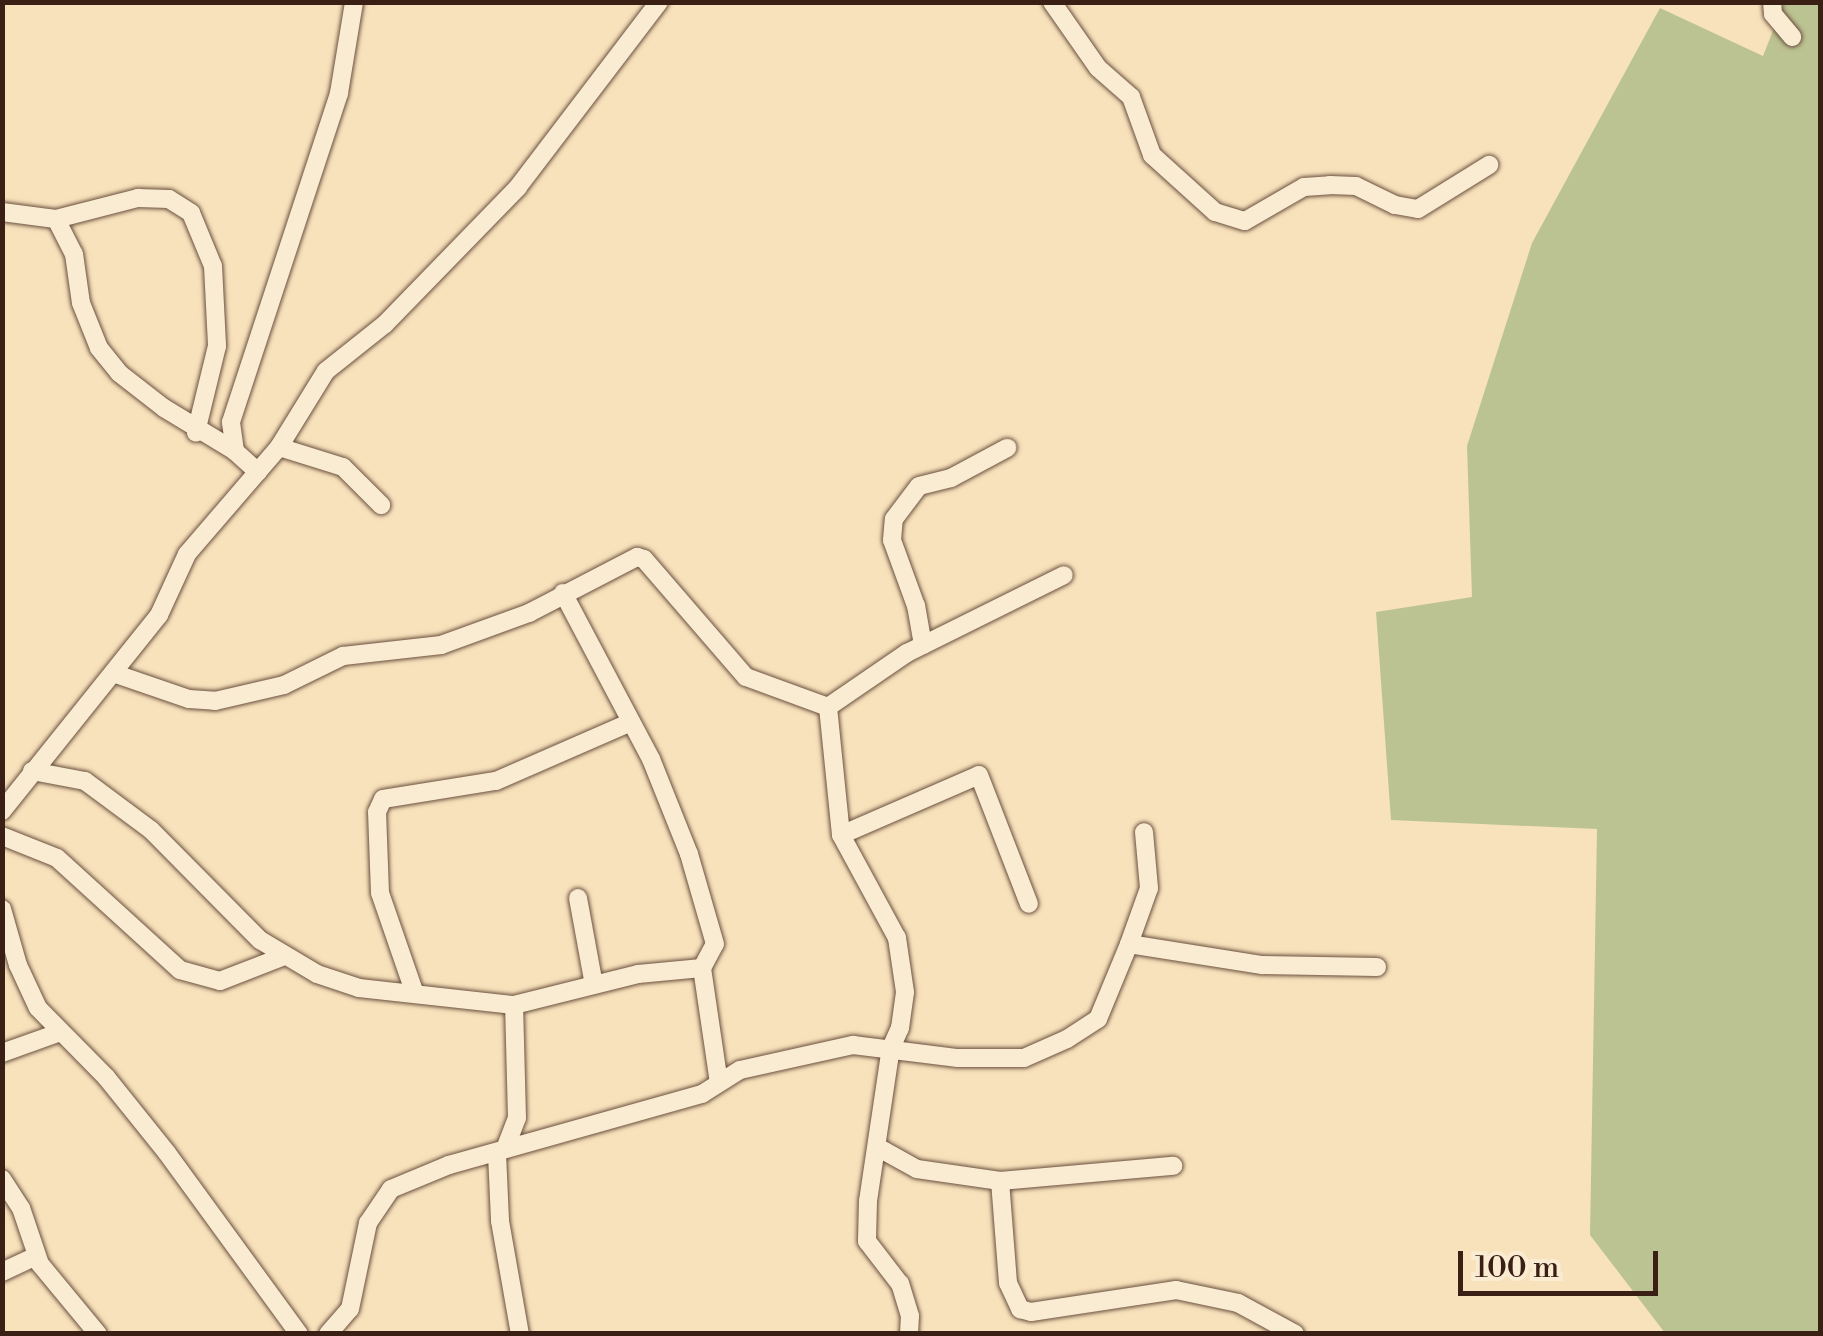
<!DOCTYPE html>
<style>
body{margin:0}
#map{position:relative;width:1823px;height:1336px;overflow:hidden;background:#f8e2bc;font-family:"Libre Bodoni",serif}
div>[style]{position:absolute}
.green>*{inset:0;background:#bcc392}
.roads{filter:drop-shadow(0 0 2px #6a503e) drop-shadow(0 0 2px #6a503e)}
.minor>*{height:18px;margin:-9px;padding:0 9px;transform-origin:9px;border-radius:9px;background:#faecd3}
span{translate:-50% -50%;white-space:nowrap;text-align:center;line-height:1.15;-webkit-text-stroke:8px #faecd3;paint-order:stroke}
.frame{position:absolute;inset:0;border:5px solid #3a2014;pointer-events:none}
.scale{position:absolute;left:1458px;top:1251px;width:200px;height:45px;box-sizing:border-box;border:5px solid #3a2014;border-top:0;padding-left:12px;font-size:30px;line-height:35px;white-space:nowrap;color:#3a2014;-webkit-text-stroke:8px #faecd3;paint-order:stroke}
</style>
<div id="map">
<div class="green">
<div style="clip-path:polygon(1784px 3px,1820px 3px,1820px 1333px,1665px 1333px,1590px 1235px,1597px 829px,1391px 820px,1376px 612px,1472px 597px,1467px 446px,1532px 243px,1660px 8px,1763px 56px)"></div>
</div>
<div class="roads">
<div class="minor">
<div style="left:1052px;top:2px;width:80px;rotate:55.1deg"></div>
<div style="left:1098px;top:68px;width:44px;rotate:41.3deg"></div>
<div style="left:1131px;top:97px;width:62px;rotate:70.1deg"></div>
<div style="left:1152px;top:155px;width:85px;rotate:42.1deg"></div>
<div style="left:1215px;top:212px;width:31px;rotate:17deg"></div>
<div style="left:1245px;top:221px;width:68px;rotate:-30deg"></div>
<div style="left:1304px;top:187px;width:26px;rotate:-4deg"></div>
<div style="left:1330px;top:185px;width:26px;rotate:2deg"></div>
<div style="left:1356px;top:186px;width:43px;rotate:26deg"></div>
<div style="left:1395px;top:205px;width:23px;rotate:10deg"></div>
<div style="left:1418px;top:209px;width:84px;rotate:-31.8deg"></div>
<div style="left:1772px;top:2px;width:12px;rotate:85deg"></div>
<div style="left:1773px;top:14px;width:30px;rotate:50deg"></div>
<div style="left:2px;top:212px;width:54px;rotate:7.4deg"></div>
<div style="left:56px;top:219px;width:85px;rotate:-14.4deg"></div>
<div style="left:138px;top:198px;width:31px;rotate:2deg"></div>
<div style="left:169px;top:199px;width:26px;rotate:32deg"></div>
<div style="left:191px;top:213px;width:57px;rotate:67.5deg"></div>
<div style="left:213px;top:266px;width:80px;rotate:87.1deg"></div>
<div style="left:217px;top:346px;width:89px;rotate:103.7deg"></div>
<div style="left:56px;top:219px;width:39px;rotate:63deg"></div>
<div style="left:74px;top:254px;width:49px;rotate:81.9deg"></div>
<div style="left:81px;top:303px;width:48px;rotate:68.2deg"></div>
<div style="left:99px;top:348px;width:32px;rotate:51deg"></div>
<div style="left:119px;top:373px;width:57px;rotate:37.9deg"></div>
<div style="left:164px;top:408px;width:83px;rotate:31.2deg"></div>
<div style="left:279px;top:447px;width:67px;rotate:17.4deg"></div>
<div style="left:343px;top:467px;width:54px;rotate:45deg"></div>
<div style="left:258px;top:472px;width:31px;rotate:-138deg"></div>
<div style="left:235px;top:451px;width:29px;rotate:-98deg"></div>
<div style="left:231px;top:422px;width:346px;rotate:-71.8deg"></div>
<div style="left:339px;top:93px;width:92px;rotate:-80.6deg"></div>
<div style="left:923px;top:645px;width:40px;rotate:-100deg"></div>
<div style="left:916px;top:606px;width:70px;rotate:-110deg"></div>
<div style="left:892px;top:540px;width:21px;rotate:-85deg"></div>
<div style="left:894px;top:519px;width:41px;rotate:-52.9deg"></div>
<div style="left:919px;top:486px;width:33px;rotate:-14deg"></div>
<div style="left:951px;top:478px;width:64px;rotate:-28.2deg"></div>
<div style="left:113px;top:673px;width:80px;rotate:18.9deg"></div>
<div style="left:189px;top:699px;width:26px;rotate:4deg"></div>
<div style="left:215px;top:701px;width:71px;rotate:-13.1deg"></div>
<div style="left:284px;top:685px;width:66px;rotate:-26.2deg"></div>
<div style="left:343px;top:656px;width:99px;rotate:-6.4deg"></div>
<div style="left:441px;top:645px;width:94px;rotate:-20deg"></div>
<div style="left:529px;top:613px;width:122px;rotate:-27.4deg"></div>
<div style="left:637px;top:557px;width:7px;rotate:16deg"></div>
<div style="left:644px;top:559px;width:156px;rotate:49.2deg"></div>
<div style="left:746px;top:677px;width:87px;rotate:20.1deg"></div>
<div style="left:32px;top:771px;width:54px;rotate:10.7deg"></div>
<div style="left:85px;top:781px;width:82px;rotate:36.6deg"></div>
<div style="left:151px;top:830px;width:155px;rotate:45.3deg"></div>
<div style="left:260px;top:940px;width:66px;rotate:30.8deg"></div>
<div style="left:317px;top:974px;width:44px;rotate:18.4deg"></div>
<div style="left:359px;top:988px;width:156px;rotate:6.3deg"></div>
<div style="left:514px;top:1005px;width:128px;rotate:-14deg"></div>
<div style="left:638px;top:974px;width:64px;rotate:-5.4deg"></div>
<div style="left:702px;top:968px;width:27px;rotate:-62deg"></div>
<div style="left:715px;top:944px;width:94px;rotate:-106.1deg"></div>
<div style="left:689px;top:854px;width:102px;rotate:-111.8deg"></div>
<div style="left:651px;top:759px;width:188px;rotate:-117.9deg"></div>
<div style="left:2px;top:811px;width:251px;rotate:-51.3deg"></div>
<div style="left:159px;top:615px;width:67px;rotate:-65.3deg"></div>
<div style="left:187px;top:554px;width:141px;rotate:-49.3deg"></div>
<div style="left:279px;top:447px;width:89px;rotate:-58.3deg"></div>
<div style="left:326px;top:371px;width:75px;rotate:-38.5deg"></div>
<div style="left:385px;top:324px;width:191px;rotate:-45.8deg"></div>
<div style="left:518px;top:187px;width:233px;rotate:-52.7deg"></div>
<div style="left:841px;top:835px;width:150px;rotate:-23.5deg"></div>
<div style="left:979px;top:775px;width:138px;rotate:68.8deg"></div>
<div style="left:2px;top:836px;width:59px;rotate:21.8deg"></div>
<div style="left:57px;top:858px;width:166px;rotate:42.3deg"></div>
<div style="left:180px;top:970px;width:41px;rotate:15.4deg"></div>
<div style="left:220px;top:981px;width:66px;rotate:-21.2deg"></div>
<div style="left:578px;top:898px;width:88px;rotate:79.6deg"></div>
<div style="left:2px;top:909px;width:58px;rotate:74.1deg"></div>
<div style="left:18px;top:965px;width:47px;rotate:65.1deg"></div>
<div style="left:38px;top:1008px;width:97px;rotate:45.4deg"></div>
<div style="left:106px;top:1077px;width:97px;rotate:51.2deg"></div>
<div style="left:167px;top:1153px;width:224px;rotate:53.9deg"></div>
<div style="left:1129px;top:944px;width:135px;rotate:9deg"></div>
<div style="left:1262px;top:965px;width:115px;rotate:1deg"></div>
<div style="left:702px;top:968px;width:116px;rotate:81.6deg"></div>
<div style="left:415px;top:994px;width:107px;rotate:-109.1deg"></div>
<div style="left:380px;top:893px;width:81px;rotate:-92.1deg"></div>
<div style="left:377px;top:812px;width:14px;rotate:-65deg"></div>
<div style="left:383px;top:799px;width:114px;rotate:-9.1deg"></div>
<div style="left:496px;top:781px;width:145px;rotate:-23.6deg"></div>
<div style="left:2px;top:1053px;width:59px;rotate:-19.7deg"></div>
<div style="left:879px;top:1148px;width:43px;rotate:28.9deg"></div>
<div style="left:917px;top:1169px;width:84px;rotate:8.2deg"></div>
<div style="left:1000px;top:1181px;width:174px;rotate:-5deg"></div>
<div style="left:505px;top:1149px;width:33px;rotate:-69deg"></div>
<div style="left:517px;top:1118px;width:113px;rotate:-91.5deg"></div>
<div style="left:497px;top:1154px;width:67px;rotate:87.4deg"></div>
<div style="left:500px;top:1221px;width:115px;rotate:80deg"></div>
<div style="left:2px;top:1179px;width:35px;rotate:57deg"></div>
<div style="left:21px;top:1208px;width:59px;rotate:71.3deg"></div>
<div style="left:40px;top:1264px;width:91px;rotate:50.4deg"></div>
<div style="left:1000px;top:1181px;width:102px;rotate:85.5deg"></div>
<div style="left:1008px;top:1283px;width:29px;rotate:65deg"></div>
<div style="left:1020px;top:1309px;width:11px;rotate:15deg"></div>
<div style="left:1031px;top:1312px;width:147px;rotate:-8.6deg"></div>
<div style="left:1176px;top:1290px;width:63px;rotate:11.8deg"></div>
<div style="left:1238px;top:1303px;width:65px;rotate:28.5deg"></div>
<div style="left:2px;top:1272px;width:38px;rotate:-25deg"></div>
<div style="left:328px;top:1334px;width:33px;rotate:-49deg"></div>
<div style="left:350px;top:1309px;width:88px;rotate:-78.2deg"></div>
<div style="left:368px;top:1223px;width:41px;rotate:-55.9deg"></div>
<div style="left:391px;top:1189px;width:63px;rotate:-22.5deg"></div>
<div style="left:449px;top:1165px;width:263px;rotate:-15.7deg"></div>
<div style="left:702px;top:1094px;width:45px;rotate:-32.3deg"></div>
<div style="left:740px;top:1070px;width:116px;rotate:-12.5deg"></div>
<div style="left:853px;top:1045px;width:106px;rotate:7.1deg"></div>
<div style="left:958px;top:1058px;width:66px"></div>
<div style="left:1024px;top:1058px;width:47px;rotate:-23.8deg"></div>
<div style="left:1067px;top:1039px;width:37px;rotate:-33deg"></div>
<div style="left:1098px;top:1019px;width:81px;rotate:-67.5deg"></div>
<div style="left:1129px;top:944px;width:59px;rotate:-70.3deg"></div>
<div style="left:1149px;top:888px;width:56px;rotate:-95.1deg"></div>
<div style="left:909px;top:1334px;width:18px;rotate:-87deg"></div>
<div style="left:910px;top:1316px;width:34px;rotate:-107deg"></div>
<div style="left:900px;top:1284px;width:54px;rotate:-127.5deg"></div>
<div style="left:867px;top:1241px;width:40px;rotate:-88.6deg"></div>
<div style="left:868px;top:1201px;width:155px;rotate:-81.5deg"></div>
<div style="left:891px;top:1048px;width:22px;rotate:-66deg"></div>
<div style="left:900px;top:1028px;width:36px;rotate:-82deg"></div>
<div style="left:905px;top:992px;width:55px;rotate:-98.4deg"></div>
<div style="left:897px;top:938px;width:117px;rotate:-118.5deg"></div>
<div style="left:841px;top:835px;width:129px;rotate:-95.8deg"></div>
<div style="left:828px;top:707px;width:96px;rotate:-34.4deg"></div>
<div style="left:907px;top:653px;width:175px;rotate:-26.4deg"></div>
</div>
</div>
<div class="frame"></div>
<div class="scale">100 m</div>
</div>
